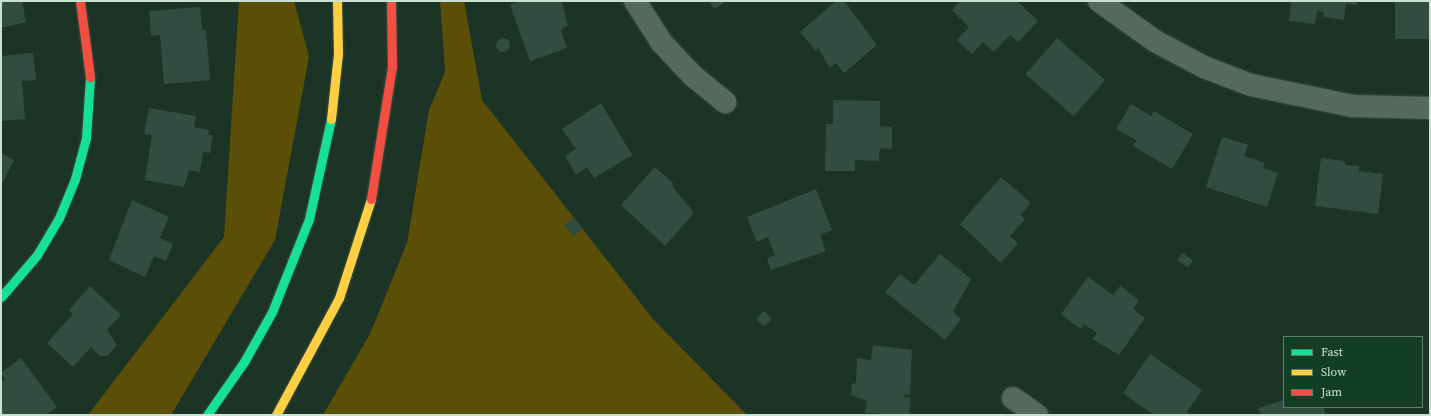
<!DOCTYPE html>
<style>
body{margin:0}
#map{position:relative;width:1431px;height:416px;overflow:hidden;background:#1c3425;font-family:"Source Serif 4",serif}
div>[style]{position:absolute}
.green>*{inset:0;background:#5b4e07}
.building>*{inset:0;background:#314c41;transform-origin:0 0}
.round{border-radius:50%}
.roads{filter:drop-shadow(0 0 1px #3c4e42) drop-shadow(0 0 1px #3c4e42)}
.street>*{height:22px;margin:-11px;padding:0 11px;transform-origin:11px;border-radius:11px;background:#57685c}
.fast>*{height:9px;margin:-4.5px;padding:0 4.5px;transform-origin:4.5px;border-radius:4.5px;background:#16e098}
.slow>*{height:9px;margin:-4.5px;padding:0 4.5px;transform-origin:4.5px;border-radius:4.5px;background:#ffcf43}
.jam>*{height:9px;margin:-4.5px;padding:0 4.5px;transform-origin:4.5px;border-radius:4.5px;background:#f24e42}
span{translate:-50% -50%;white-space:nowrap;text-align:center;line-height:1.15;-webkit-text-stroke:3px #123e23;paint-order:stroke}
.frame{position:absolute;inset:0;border:2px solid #c9e1d0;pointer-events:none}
.legend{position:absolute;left:1283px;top:336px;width:140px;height:72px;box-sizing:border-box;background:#123e23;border:1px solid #5b7f68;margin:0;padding:5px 7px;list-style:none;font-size:12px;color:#c9e1d0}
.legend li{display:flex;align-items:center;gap:8px;height:20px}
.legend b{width:20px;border:1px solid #5b7f68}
</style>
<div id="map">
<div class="green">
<div style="clip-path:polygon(239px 1px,294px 1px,309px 57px,275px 240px,171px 415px,88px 415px,224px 237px)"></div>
<div style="clip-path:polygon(440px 1px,464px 1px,482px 100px,653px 319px,747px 415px,323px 415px,370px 334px,407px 243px,429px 110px,445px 72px)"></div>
</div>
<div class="building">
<div style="clip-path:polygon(1px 1px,22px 1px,26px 22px,1px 28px)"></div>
<div style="clip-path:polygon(521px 1px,562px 1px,568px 26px,562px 28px,562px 34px,567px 48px,530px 61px,510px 5px)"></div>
<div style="clip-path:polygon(709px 1px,727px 1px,714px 9px)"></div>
<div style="clip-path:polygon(836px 1px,845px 2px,877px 45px,844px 73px,836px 63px,830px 68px,818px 48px,816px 51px,800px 32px)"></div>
<div style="clip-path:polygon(960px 1px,1017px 1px,1038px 21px,1018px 42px,1010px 35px,994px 52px,983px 42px,972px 54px,957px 40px,969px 27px,952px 10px)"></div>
<div style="clip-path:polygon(1291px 1px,1357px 1px,1357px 5px,1346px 4px,1344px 20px,1323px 17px,1324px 12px,1317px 11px,1315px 24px,1289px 21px)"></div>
<div style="left:1395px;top:1px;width:35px;height:38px"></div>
<div style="clip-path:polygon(200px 7px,202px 30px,206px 30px,210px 80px,164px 84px,160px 35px,151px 36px,149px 11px)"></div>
<div class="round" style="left:496px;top:38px;width:14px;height:14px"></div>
<div style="left:1057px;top:38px;width:64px;height:48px;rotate:41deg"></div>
<div style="clip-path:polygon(33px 53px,36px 80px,22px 81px,25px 119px,1px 121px,1px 56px)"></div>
<div style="clip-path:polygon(833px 100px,880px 101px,880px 126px,892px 127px,892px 149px,880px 148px,879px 161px,855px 160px,855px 171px,825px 171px,826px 124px,833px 124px)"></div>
<div style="clip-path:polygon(601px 103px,632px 155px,594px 178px,587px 167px,576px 175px,565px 156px,576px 149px,562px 129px)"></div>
<div style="clip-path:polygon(1131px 104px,1151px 116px,1154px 111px,1193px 134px,1172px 169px,1133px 146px,1136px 140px,1116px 129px)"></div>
<div style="clip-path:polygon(149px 108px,196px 116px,194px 127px,209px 130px,208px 135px,213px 135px,210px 153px,203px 152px,200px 172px,189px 170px,184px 187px,145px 180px,152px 135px,144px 134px)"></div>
<div style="clip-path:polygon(1222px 137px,1248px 145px,1244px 156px,1265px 163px,1263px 168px,1278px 173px,1267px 207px,1206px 187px)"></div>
<div style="clip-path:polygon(1px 153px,14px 160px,3px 182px,1px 181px)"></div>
<div style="clip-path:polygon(1321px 158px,1345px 161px,1345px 165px,1359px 166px,1358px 171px,1383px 174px,1378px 214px,1315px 206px)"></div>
<div style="clip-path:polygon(655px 167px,674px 184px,672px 186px,694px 213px,665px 246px,621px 205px)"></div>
<div style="clip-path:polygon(1001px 177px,1031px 203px,1020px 215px,1025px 219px,1010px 236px,1018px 243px,1001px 263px,960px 224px)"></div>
<div style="clip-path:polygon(816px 189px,832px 230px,820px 235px,826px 251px,771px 270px,767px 258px,775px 255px,768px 237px,757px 242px,747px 217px)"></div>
<div style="clip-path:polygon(132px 200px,169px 217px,160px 238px,173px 244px,166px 261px,154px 256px,145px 277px,109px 260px)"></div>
<div style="left:574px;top:218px;width:14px;height:12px;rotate:54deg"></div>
<div style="left:1182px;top:253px;width:13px;height:9px;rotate:32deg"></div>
<div style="clip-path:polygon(940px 254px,971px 279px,953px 312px,961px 319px,945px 340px,885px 292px,900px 274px,914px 285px)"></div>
<div style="clip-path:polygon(1088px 277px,1113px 295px,1120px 286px,1139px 300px,1133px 309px,1145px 318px,1119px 355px,1092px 339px,1097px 333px,1084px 324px,1081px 329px,1061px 314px)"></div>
<div style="clip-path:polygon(90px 286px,121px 315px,107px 330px,117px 345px,107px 356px,100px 356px,91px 347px,73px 367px,47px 343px,73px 314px,69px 310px)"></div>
<div style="left:764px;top:311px;width:11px;height:11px;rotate:45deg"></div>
<div style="clip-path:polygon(873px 345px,912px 350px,910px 395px,905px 394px,904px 397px,911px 398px,909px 415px,865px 413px,867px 401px,851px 395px,852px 384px,856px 383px,857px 358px,871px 360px)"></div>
<div style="clip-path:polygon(1150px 354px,1202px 390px,1187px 412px,1191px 415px,1154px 415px,1123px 393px)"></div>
<div style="clip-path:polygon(21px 358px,57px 407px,46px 415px,1px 415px,1px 382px,5px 379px,1px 373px)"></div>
<div style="clip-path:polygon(1284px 400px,1284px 407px,1323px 407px,1326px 415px,1261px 415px,1258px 408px)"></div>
</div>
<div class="roads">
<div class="street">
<div style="left:635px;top:1px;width:50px;rotate:57.3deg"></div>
<div style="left:662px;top:43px;width:44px;rotate:46.8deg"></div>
<div style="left:692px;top:75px;width:43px;rotate:39.3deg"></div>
<div style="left:1099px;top:1px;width:69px;rotate:35.5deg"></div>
<div style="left:1155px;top:41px;width:55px;rotate:28deg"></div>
<div style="left:1204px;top:67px;width:50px;rotate:21deg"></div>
<div style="left:1251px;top:85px;width:103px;rotate:11.7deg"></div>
<div style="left:1352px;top:106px;width:78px;rotate:1.5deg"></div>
<div style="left:1013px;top:398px;width:29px;rotate:35deg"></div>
</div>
<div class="fast">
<div style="left:1px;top:297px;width:55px;rotate:-49.4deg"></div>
<div style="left:37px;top:255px;width:43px;rotate:-59.3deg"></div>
<div style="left:59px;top:218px;width:42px;rotate:-67.7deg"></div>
<div style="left:75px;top:179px;width:42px;rotate:-75deg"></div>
<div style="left:86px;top:138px;width:61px;rotate:-86.2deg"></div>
<div style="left:207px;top:415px;width:65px;rotate:-55.1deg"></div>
<div style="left:244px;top:362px;width:57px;rotate:-60.8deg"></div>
<div style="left:272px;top:312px;width:100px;rotate:-68.3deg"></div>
<div style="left:309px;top:219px;width:102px;rotate:-77.6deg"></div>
</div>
<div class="slow">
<div style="left:331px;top:119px;width:65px;rotate:-83.9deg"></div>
<div style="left:338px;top:54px;width:53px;rotate:-91.1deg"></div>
<div style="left:276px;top:415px;width:133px;rotate:-61.7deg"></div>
<div style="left:339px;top:298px;width:104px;rotate:-72.1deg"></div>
</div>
<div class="jam">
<div style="left:80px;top:1px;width:77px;rotate:82.5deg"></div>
<div style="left:371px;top:199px;width:134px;rotate:-81deg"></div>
<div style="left:392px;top:67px;width:66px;rotate:-90.9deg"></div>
</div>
</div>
<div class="frame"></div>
<ul class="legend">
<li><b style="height:5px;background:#16e098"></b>Fast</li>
<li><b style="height:5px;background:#ffcf43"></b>Slow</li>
<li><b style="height:5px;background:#f24e42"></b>Jam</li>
</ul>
</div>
